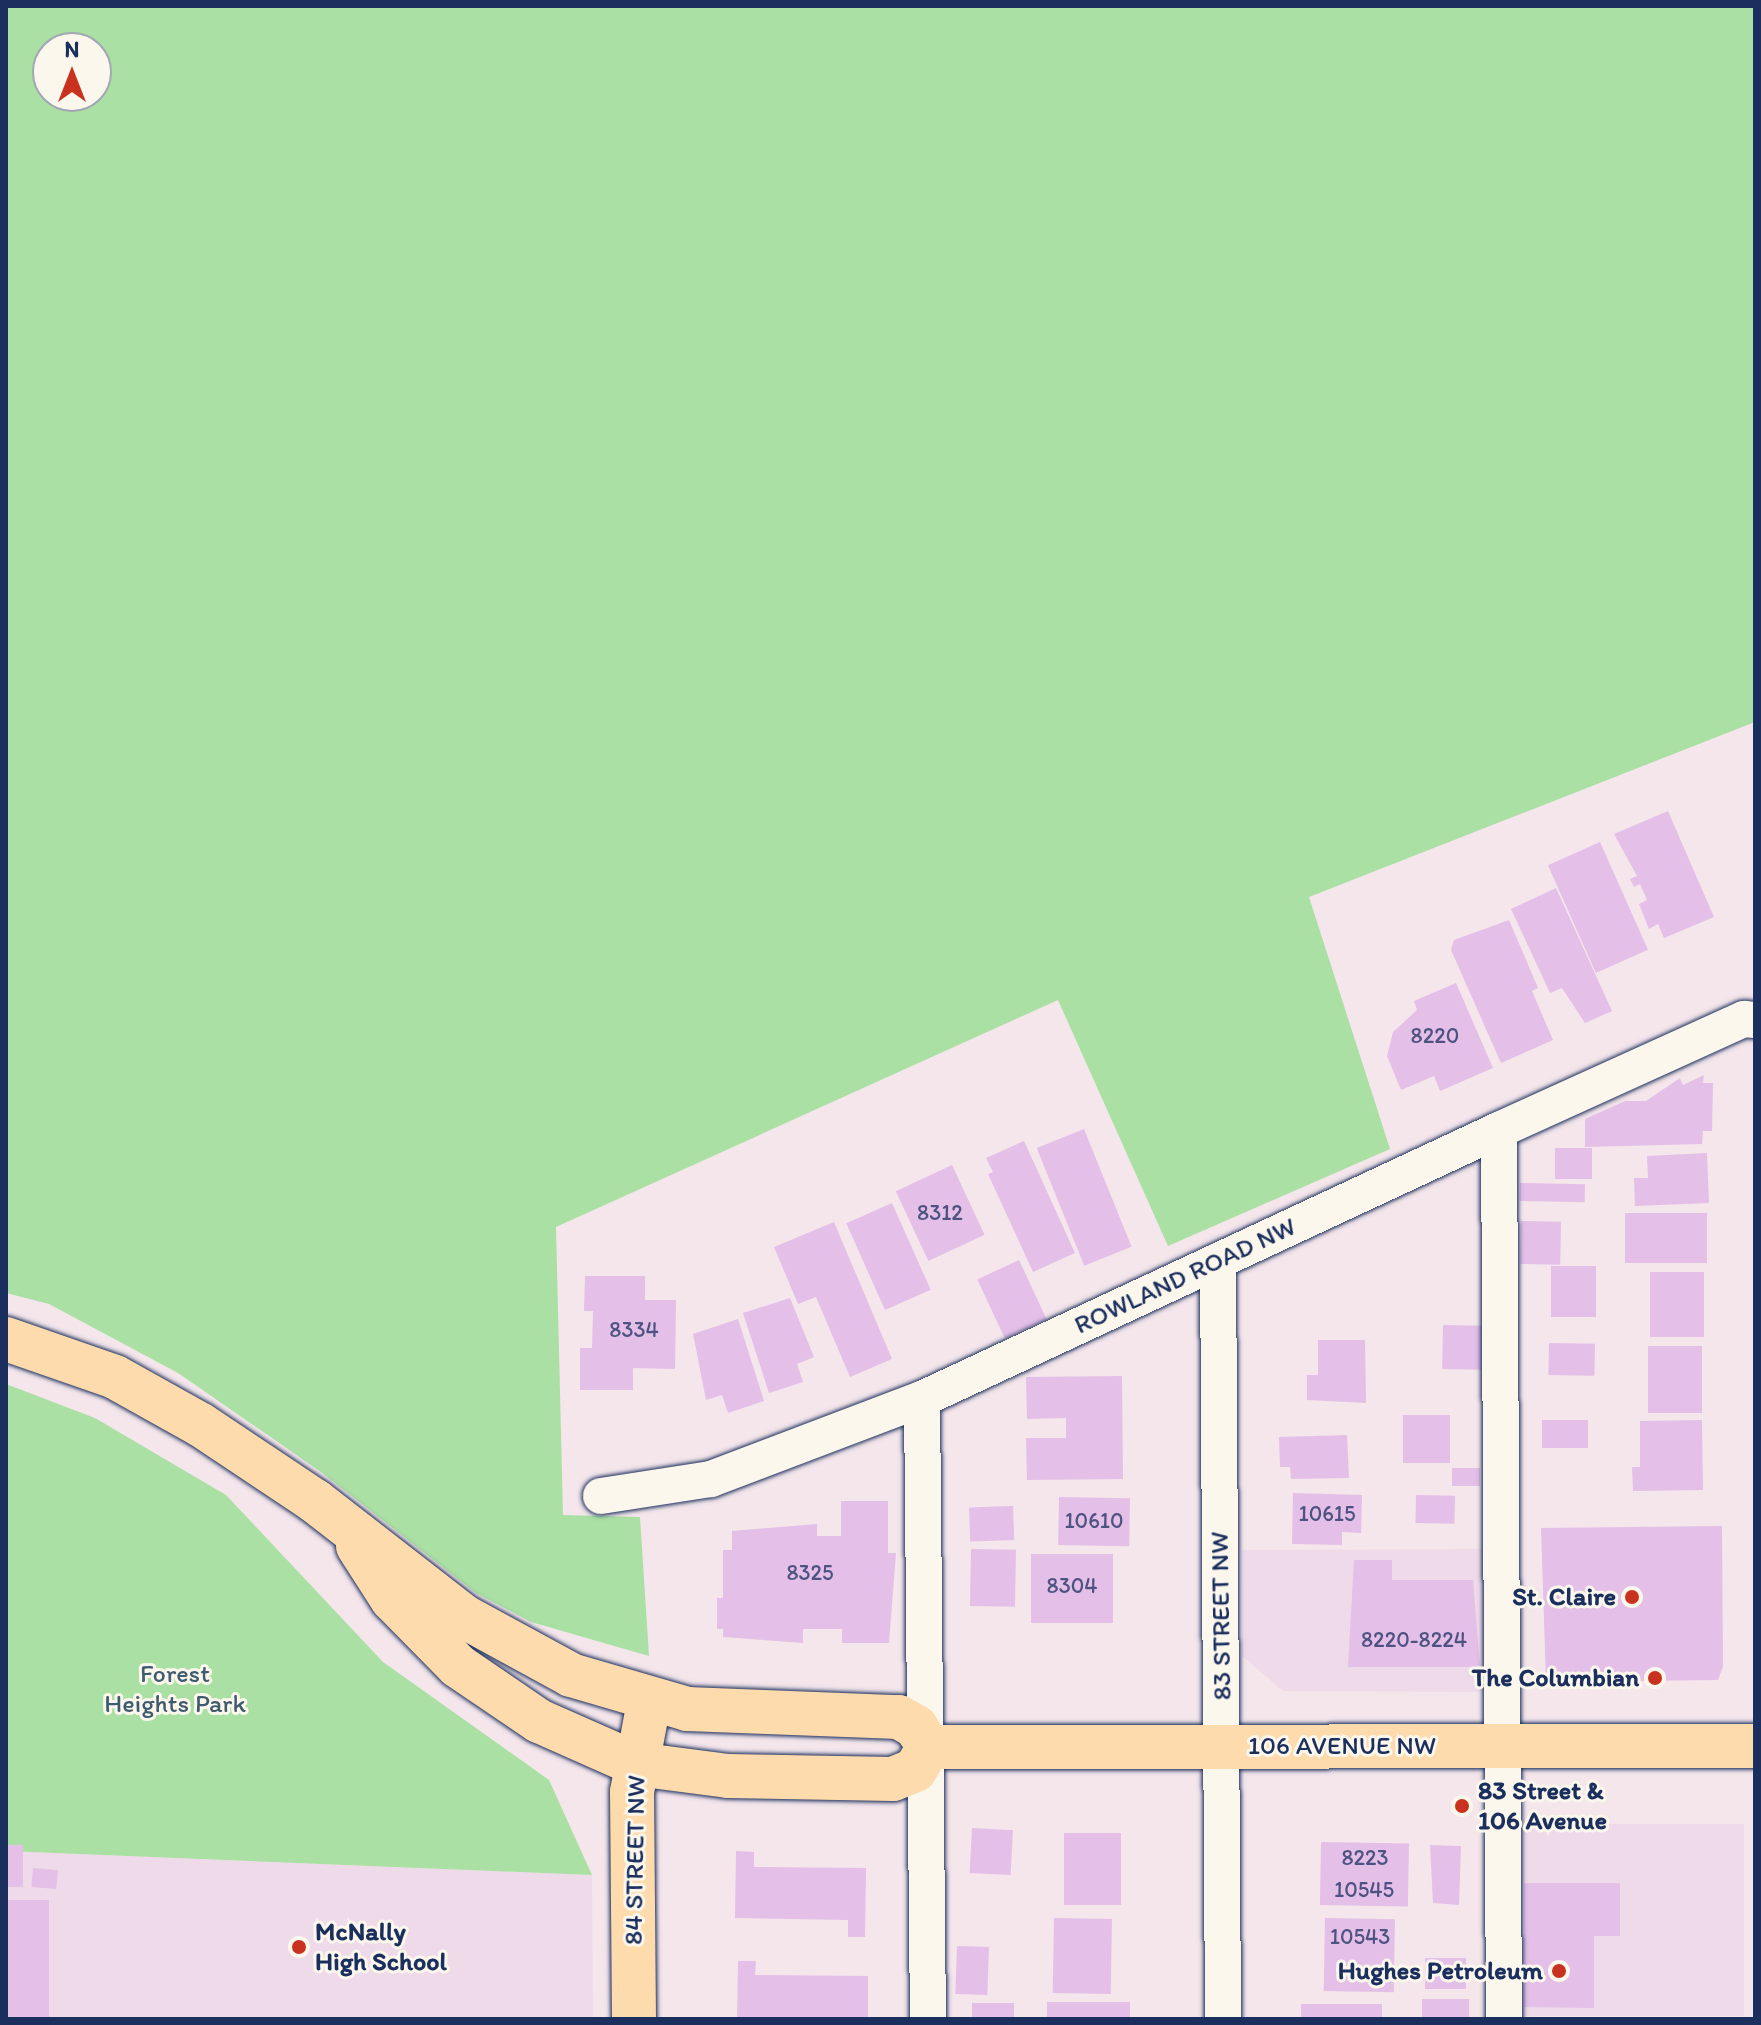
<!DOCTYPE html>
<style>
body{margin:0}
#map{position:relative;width:1761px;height:2025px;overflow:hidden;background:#f4e6eb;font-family:Itim,sans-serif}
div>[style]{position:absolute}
.built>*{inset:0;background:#efdaea;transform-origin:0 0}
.green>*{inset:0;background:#aae0a3}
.building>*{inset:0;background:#e4bfe8;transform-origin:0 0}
.roads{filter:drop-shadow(0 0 2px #1b2f5e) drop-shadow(0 0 2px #1b2f5e)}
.minor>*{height:36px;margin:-18px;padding:0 18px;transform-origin:18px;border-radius:18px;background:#fbf7ec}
.major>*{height:44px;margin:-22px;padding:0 22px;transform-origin:22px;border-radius:22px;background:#fedbac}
.dots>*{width:22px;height:22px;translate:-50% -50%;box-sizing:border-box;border:4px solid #fbf7ec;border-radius:50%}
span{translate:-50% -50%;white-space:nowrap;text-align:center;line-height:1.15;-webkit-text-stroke:6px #fbf7ec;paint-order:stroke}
.number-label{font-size:22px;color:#4d5380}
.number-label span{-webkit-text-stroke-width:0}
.street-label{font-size:26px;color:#1b2f5e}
.poi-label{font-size:26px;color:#1b2f5e;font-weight:700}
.right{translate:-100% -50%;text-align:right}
.left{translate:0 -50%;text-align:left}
.park-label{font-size:26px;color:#3f5b6f}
.frame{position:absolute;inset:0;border:8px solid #1b2f5e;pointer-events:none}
.north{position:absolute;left:32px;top:32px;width:80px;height:80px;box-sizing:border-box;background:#fbf7ec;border:2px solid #a1a7b3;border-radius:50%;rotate:0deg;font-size:22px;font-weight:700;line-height:32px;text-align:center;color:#1b2f5e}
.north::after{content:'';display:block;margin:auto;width:28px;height:36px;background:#c8321e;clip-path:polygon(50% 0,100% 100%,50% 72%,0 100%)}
</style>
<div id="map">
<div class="built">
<div style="clip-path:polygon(1485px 1549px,1484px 1692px,1283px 1691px,1242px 1656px,1241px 1550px)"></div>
<div style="left:1516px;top:1824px;width:228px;height:192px"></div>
<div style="clip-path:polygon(6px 1851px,592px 1875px,593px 2019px,6px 2019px)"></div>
</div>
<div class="green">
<div style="clip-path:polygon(evenodd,6px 6px,1755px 6px,1755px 722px,1309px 897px,1390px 1149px,1168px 1246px,1058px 1000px,556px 1227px,563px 1515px,640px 1517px,649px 1656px,531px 1622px,476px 1593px,321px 1472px,178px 1373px,49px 1304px,6px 1293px,6px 6px,96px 48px,96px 96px,48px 96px,48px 48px,96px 48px)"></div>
<div style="clip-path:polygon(6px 1384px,95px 1418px,226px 1495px,383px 1662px,549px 1780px,592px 1875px,6px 1851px)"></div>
</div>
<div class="building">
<div style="clip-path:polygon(1668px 811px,1714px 917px,1664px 938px,1658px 924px,1649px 929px,1639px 904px,1647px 900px,1640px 884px,1634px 887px,1630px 879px,1637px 876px,1614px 834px)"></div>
<div style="left:1600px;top:842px;width:118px;height:57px;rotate:66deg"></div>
<div style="clip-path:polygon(1556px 888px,1612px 1011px,1585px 1023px,1562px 988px,1550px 993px,1511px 909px)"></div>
<div style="clip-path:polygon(1509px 920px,1538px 988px,1532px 991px,1553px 1040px,1501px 1063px,1451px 950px,1454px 940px)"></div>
<div style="clip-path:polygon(1456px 983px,1493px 1068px,1440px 1091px,1434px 1076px,1401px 1090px,1387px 1056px,1393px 1032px,1417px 1010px,1414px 1001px)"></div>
<div style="clip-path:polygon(1704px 1075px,1703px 1083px,1713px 1083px,1712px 1131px,1703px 1131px,1702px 1144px,1585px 1147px,1585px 1119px,1625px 1101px,1646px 1101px,1680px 1078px,1683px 1085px)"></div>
<div style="left:1084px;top:1129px;width:127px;height:51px;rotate:68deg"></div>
<div style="clip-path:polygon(1024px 1141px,1075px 1253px,1033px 1272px,988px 1174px,993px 1172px,986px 1158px)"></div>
<div style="left:1555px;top:1148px;width:37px;height:31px"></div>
<div style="clip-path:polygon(1707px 1153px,1709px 1203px,1635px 1206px,1634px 1178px,1648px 1178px,1647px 1156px)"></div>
<div style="left:952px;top:1165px;width:77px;height:62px;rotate:65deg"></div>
<div style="left:1520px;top:1183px;width:65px;height:18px;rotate:1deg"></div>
<div style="left:892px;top:1203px;width:95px;height:50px;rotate:66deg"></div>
<div style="left:1707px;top:1213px;width:50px;height:82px;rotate:90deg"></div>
<div style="left:1521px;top:1221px;width:40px;height:43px;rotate:1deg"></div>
<div style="clip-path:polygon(834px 1222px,892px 1359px,850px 1377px,816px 1297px,798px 1304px,774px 1247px)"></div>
<div style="left:1019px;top:1260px;width:65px;height:46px;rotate:65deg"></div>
<div style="left:1551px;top:1266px;width:45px;height:51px"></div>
<div style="left:1650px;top:1272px;width:54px;height:65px"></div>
<div style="clip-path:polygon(585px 1276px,645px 1276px,645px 1300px,676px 1300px,675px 1369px,633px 1368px,633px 1390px,580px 1390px,580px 1348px,592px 1348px,593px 1311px,584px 1311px)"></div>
<div style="clip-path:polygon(790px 1298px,814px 1357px,797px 1364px,803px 1382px,769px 1393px,743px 1313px)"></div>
<div style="clip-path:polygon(738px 1319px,764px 1401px,728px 1413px,722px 1395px,706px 1400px,693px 1334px)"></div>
<div style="left:1443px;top:1325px;width:39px;height:44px;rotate:1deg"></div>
<div style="clip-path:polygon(1318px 1340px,1365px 1340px,1366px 1403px,1307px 1400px,1307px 1375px,1318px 1375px)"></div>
<div style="left:1549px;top:1343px;width:46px;height:32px;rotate:1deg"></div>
<div style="left:1648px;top:1346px;width:54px;height:67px"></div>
<div style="clip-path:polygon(1122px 1376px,1123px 1479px,1027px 1480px,1026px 1438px,1066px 1438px,1066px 1418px,1027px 1419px,1026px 1377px)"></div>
<div style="left:1403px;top:1415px;width:47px;height:48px"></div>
<div style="left:1542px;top:1420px;width:46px;height:28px"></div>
<div style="clip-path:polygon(1702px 1420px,1703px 1490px,1633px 1491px,1632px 1467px,1640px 1467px,1640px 1421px)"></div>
<div style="clip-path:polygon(1347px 1435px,1349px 1478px,1291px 1479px,1290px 1467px,1280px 1467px,1279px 1437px)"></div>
<div style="left:1452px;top:1468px;width:28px;height:18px"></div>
<div style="clip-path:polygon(1293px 1493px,1362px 1495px,1361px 1533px,1342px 1532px,1342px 1545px,1292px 1544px)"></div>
<div style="left:1416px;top:1495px;width:39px;height:28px;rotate:1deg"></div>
<div style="left:1059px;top:1497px;width:71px;height:48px;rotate:1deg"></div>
<div style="clip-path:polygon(841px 1501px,888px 1501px,888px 1553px,896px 1553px,889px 1643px,842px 1643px,842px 1629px,803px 1629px,803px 1643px,723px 1637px,723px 1629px,717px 1629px,717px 1598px,723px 1598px,723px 1550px,732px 1550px,732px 1531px,817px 1524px,817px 1536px,841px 1536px)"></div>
<div style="left:1013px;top:1506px;width:34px;height:44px;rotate:88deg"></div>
<div style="clip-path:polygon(1722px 1526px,1723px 1666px,1718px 1680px,1546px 1682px,1541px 1528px)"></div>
<div style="left:971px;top:1549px;width:45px;height:57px;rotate:1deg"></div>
<div style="left:1031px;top:1554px;width:82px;height:69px"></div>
<div style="clip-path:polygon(1354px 1560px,1392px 1560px,1392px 1580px,1473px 1580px,1480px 1667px,1348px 1667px)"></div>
<div style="left:972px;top:1828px;width:41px;height:45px;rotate:3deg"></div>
<div style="left:1064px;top:1833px;width:57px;height:72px"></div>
<div style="left:1321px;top:1842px;width:88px;height:63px;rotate:1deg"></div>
<div style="left:6px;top:1845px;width:17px;height:42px"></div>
<div style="clip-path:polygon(1430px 1845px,1461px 1846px,1459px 1905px,1433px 1903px)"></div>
<div style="clip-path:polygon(736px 1851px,754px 1852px,754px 1867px,866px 1868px,865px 1937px,848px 1937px,848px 1920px,735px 1918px)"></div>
<div style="left:33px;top:1868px;width:25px;height:19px;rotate:5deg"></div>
<div style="clip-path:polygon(1524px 1883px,1620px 1883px,1620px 1936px,1594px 1936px,1594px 2008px,1524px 2007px)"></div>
<div style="left:6px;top:1900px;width:43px;height:119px"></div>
<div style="left:1054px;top:1918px;width:58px;height:75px;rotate:1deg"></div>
<div style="left:1325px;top:1918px;width:70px;height:73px;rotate:1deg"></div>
<div style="left:957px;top:1946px;width:32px;height:48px;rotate:2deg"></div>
<div style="left:1425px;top:1958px;width:41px;height:31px"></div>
<div style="clip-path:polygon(738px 1961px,756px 1961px,755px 1975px,868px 1976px,868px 2019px,737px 2019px)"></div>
<div style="left:1422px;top:1999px;width:47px;height:20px"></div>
<div style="left:1047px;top:2002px;width:83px;height:17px"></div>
<div style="left:972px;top:2003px;width:42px;height:16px"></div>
<div style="left:1301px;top:2004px;width:81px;height:15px"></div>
</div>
<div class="roads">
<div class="minor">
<div style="left:1499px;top:1130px;width:889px;rotate:89.68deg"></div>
<div style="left:1218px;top:1261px;width:758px;rotate:89.62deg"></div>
<div style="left:922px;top:1399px;width:620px;rotate:89.45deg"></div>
<div style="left:601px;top:1496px;width:111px;rotate:-8.8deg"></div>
<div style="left:711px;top:1479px;width:226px;rotate:-20.8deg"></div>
<div style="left:922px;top:1399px;width:637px;rotate:-25deg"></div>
<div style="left:1499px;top:1130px;width:269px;rotate:-24.4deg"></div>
<div style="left:1744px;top:1019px;width:11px;rotate:5deg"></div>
</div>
<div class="major">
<div style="left:6px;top:1339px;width:115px;rotate:19.2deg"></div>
<div style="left:115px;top:1377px;width:98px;rotate:29.2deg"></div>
<div style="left:201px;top:1425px;width:137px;rotate:33.7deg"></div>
<div style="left:315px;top:1501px;width:187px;rotate:37.8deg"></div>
<div style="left:463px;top:1616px;width:123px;rotate:28.6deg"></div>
<div style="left:571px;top:1675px;width:121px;rotate:16.3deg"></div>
<div style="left:687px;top:1709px;width:212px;rotate:2.2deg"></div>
<div style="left:899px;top:1717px;width:20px;rotate:30deg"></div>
<div style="left:916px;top:1727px;width:24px;rotate:57deg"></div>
<div style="left:358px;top:1546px;width:63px;rotate:57.3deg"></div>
<div style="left:392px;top:1599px;width:94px;rotate:45.4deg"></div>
<div style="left:458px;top:1666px;width:98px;rotate:34.2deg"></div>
<div style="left:539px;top:1721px;width:106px;rotate:23.9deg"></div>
<div style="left:636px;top:1764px;width:93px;rotate:7.4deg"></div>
<div style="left:728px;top:1776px;width:165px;rotate:1deg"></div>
<div style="left:893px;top:1779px;width:24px;rotate:-22deg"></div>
<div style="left:915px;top:1770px;width:27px;rotate:-59deg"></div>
<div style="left:929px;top:1747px;width:826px;rotate:-0.07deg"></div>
<div style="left:634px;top:2019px;width:227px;rotate:-90.5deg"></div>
<div style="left:632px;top:1792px;width:92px;rotate:-79.3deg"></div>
</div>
</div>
<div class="dots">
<div style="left:1632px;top:1597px;background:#c8321e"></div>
<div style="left:1655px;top:1678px;background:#c8321e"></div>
<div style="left:1462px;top:1806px;background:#c8321e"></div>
<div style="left:299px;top:1947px;background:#c8321e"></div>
<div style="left:1559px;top:1971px;background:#c8321e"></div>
</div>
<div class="number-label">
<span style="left:1435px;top:1036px">8220</span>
<span style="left:940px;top:1213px">8312</span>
<span style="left:634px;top:1330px">8334</span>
<span style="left:1327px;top:1514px">10615</span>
<span style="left:1094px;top:1521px">10610</span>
<span style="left:810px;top:1573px">8325</span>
<span style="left:1072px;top:1586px">8304</span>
<span style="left:1414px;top:1640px">8220-8224</span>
<span style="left:1365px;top:1858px">8223</span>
<span style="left:1364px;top:1890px">10545</span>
<span style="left:1360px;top:1937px">10543</span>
</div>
<div class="street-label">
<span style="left:1185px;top:1276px;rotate:-25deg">ROWLAND ROAD NW</span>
<span style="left:1221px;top:1616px;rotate:-91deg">83 STREET NW</span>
<span style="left:1342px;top:1746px">106 AVENUE NW</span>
<span style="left:635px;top:1860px;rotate:-89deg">84 STREET NW</span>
</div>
<div class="poi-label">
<span class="right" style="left:1616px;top:1597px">St. Claire</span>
<span class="right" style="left:1639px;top:1678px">The Columbian</span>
<span class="left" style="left:1478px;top:1806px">83 Street &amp;<br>106 Avenue</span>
<span class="left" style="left:315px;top:1947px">McNally<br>High School</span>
<span class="right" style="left:1543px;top:1971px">Hughes Petroleum</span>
</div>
<div class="park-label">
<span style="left:175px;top:1689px">Forest<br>Heights Park</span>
</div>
<div class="frame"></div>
<div class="north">N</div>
</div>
